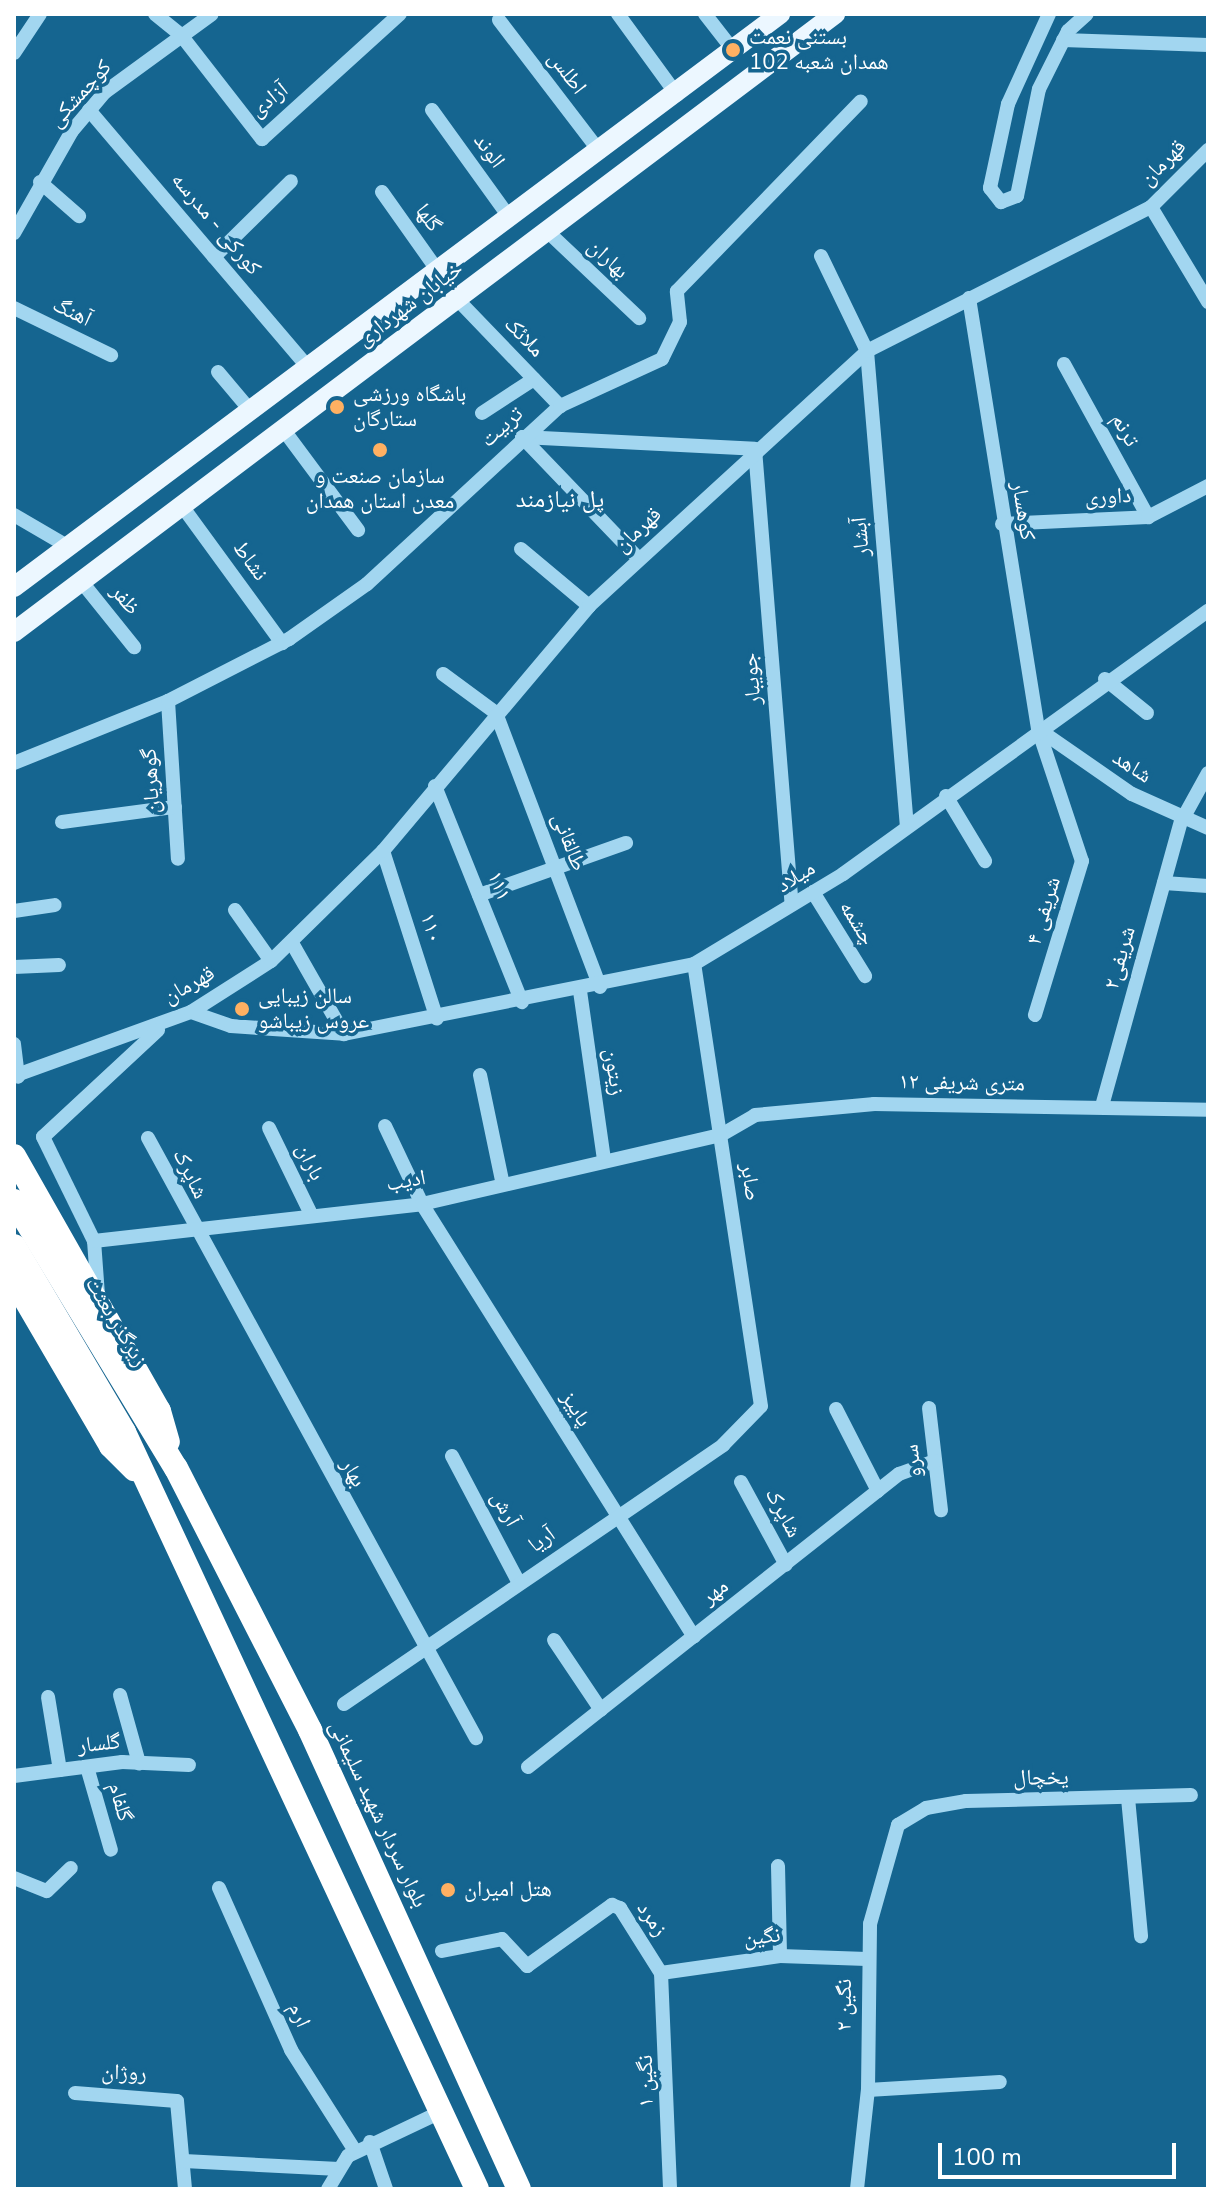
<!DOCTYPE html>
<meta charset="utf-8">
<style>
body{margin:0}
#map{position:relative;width:1222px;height:2203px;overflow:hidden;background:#156590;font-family:"Nunito Sans","Noto Naskh Arabic",sans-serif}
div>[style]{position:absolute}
.minor>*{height:14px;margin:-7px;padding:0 7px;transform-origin:7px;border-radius:7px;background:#a2d6f0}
.major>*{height:20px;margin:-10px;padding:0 10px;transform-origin:10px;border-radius:10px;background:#ecf7ff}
.highway>*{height:24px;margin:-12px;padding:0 12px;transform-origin:12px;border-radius:12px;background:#fff}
.dots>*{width:22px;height:22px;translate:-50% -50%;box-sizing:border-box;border:4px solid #156590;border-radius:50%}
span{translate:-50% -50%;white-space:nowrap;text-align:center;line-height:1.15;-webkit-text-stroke:7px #156590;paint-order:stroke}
.poi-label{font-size:22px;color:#fff}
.left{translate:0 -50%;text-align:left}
.street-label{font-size:22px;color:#fff}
.neighbourhood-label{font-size:24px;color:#fff}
.frame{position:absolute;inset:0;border:16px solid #fff;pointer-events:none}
.scale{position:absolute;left:938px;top:2143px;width:238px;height:36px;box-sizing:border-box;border:4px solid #fff;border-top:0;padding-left:10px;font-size:24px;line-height:28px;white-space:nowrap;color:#fff;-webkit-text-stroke:6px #156590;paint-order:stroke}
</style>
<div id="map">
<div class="minor">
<div style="left:155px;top:14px;width:33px;rotate:39deg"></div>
<div style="left:181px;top:35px;width:132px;rotate:52.1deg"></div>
<div style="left:262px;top:139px;width:186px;rotate:-42.2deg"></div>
<div style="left:618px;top:14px;width:100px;rotate:53.9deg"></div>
<div style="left:705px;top:14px;width:46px;rotate:52.1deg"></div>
<div style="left:1049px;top:14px;width:99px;rotate:114.5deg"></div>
<div style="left:1008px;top:104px;width:86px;rotate:102.1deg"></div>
<div style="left:990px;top:188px;width:18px;rotate:52deg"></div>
<div style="left:1001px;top:202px;width:17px;rotate:-21deg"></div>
<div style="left:1017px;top:196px;width:109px;rotate:-78.4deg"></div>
<div style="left:1039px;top:89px;width:65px;rotate:-63.4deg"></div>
<div style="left:1068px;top:31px;width:25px;rotate:-42deg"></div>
<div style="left:499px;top:20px;width:166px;rotate:52.6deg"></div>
<div style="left:1063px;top:40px;width:145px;rotate:2deg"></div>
<div style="left:14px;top:53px;width:47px;rotate:-56.3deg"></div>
<div style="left:89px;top:110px;width:338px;rotate:49.6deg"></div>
<div style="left:432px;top:110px;width:133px;rotate:54.2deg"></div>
<div style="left:40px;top:182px;width:52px;rotate:41.1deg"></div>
<div style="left:382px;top:192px;width:97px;rotate:54.7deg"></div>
<div style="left:1151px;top:207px;width:111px;rotate:59deg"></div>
<div style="left:547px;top:231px;width:127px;rotate:43.4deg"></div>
<div style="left:14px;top:233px;width:117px;rotate:-60.4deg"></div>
<div style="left:72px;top:131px;width:51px;rotate:-49.8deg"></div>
<div style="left:105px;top:92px;width:132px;rotate:-36.1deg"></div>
<div style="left:821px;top:256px;width:106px;rotate:64.2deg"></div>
<div style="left:867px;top:351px;width:476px;rotate:85.2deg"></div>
<div style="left:214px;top:257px;width:108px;rotate:-44.6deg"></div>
<div style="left:969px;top:298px;width:436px;rotate:80.9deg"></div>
<div style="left:1038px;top:729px;width:139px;rotate:71.6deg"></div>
<div style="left:1082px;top:861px;width:161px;rotate:107deg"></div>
<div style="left:457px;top:299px;width:149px;rotate:46.1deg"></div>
<div style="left:14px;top:308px;width:108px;rotate:25.9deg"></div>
<div style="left:1064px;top:364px;width:175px;rotate:61.2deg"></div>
<div style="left:218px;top:372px;width:50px;rotate:49.9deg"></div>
<div style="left:482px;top:413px;width:62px;rotate:-33.2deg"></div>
<div style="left:283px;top:429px;width:126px;rotate:53.4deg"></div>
<div style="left:522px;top:437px;width:233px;rotate:2.9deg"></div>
<div style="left:755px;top:449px;width:457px;rotate:85.4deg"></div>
<div style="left:522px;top:437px;width:169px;rotate:46.2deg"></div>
<div style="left:182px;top:506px;width:170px;rotate:53.9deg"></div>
<div style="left:14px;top:515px;width:61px;rotate:30.3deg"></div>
<div style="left:1002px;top:524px;width:146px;rotate:-2.7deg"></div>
<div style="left:1148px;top:517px;width:68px;rotate:-27.3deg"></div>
<div style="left:521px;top:549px;width:89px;rotate:40deg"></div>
<div style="left:81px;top:581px;width:85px;rotate:51.2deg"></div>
<div style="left:443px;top:674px;width:66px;rotate:36.3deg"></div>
<div style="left:496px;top:713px;width:293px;rotate:69.2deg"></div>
<div style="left:1105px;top:679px;width:54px;rotate:39deg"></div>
<div style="left:168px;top:701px;width:158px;rotate:86.4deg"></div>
<div style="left:1038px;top:729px;width:114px;rotate:34.7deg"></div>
<div style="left:1132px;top:794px;width:83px;rotate:24.1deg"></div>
<div style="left:14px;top:763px;width:166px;rotate:-21.9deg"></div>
<div style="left:168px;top:701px;width:136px;rotate:-27.1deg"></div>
<div style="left:289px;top:639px;width:95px;rotate:-35.2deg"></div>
<div style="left:367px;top:584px;width:263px;rotate:-42.7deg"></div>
<div style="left:560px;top:406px;width:112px;rotate:-24.7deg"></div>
<div style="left:662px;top:359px;width:41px;rotate:-64.1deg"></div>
<div style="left:680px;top:322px;width:31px;rotate:-96deg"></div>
<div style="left:677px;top:291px;width:264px;rotate:-45.9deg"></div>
<div style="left:435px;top:786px;width:233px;rotate:68.1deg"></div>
<div style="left:946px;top:796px;width:76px;rotate:59deg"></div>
<div style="left:62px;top:822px;width:114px;rotate:-7.6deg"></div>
<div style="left:383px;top:851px;width:176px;rotate:72.2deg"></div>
<div style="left:1164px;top:883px;width:44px;rotate:3.9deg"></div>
<div style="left:813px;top:892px;width:99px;rotate:58.2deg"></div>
<div style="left:479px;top:895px;width:156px;rotate:-19.5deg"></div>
<div style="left:235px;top:910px;width:62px;rotate:54.8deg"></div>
<div style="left:14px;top:911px;width:41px;rotate:-8.3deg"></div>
<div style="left:292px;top:943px;width:105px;rotate:60.3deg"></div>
<div style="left:14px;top:967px;width:45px;rotate:-2.5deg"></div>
<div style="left:580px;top:991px;width:170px;rotate:81.9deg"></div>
<div style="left:191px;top:1012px;width:42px;rotate:19.3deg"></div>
<div style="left:231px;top:1026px;width:113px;rotate:4deg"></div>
<div style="left:344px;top:1034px;width:357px;rotate:-11.3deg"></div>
<div style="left:694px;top:964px;width:174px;rotate:-31.1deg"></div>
<div style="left:843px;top:874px;width:450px;rotate:-35.8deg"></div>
<div style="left:14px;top:1044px;width:33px;rotate:83deg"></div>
<div style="left:480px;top:1075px;width:107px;rotate:78.2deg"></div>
<div style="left:14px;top:1076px;width:188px;rotate:-19.9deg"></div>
<div style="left:191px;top:1012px;width:95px;rotate:-32.5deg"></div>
<div style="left:271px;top:961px;width:157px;rotate:-44.5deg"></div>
<div style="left:383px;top:851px;width:320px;rotate:-49.9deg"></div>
<div style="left:589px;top:606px;width:377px;rotate:-42.5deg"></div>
<div style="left:867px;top:351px;width:318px;rotate:-26.9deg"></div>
<div style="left:1151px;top:207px;width:81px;rotate:-45deg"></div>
<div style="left:1102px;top:1106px;width:295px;rotate:-74.5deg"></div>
<div style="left:1181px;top:822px;width:56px;rotate:-61.1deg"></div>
<div style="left:385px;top:1126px;width:86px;rotate:64.6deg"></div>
<div style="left:422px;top:1204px;width:511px;rotate:57.86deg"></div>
<div style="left:269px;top:1128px;width:98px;rotate:64deg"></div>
<div style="left:148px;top:1138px;width:684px;rotate:61.34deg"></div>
<div style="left:94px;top:1241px;width:330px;rotate:-6.4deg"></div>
<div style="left:422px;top:1204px;width:307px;rotate:-13deg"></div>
<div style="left:721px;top:1135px;width:39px;rotate:-30deg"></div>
<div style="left:755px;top:1115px;width:120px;rotate:-5.3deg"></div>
<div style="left:874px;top:1104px;width:334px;rotate:1deg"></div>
<div style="left:98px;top:1295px;width:54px;rotate:-94.2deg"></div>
<div style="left:94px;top:1241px;width:116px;rotate:-116.1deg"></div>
<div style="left:43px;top:1137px;width:157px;rotate:-42.9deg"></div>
<div style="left:929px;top:1408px;width:103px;rotate:83.3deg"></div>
<div style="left:836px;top:1409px;width:92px;rotate:62.9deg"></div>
<div style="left:452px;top:1456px;width:144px;rotate:62.2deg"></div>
<div style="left:741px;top:1482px;width:94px;rotate:61.5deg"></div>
<div style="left:554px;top:1640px;width:84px;rotate:56.1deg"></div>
<div style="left:120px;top:1695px;width:71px;rotate:74.4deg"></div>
<div style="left:48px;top:1697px;width:74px;rotate:80.7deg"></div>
<div style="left:344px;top:1704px;width:459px;rotate:-34.3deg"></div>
<div style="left:723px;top:1445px;width:54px;rotate:-45.7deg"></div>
<div style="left:761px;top:1406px;width:447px;rotate:-98.6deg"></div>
<div style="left:87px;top:1767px;width:86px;rotate:73.9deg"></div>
<div style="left:528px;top:1767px;width:473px;rotate:-38.3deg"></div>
<div style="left:899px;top:1474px;width:38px;rotate:-20deg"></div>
<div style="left:14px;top:1776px;width:109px;rotate:-7.4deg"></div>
<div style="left:122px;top:1762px;width:67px;rotate:2.6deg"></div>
<div style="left:1128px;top:1798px;width:139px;rotate:84.6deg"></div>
<div style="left:778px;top:1866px;width:90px;rotate:88.7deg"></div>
<div style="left:14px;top:1878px;width:35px;rotate:22deg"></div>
<div style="left:47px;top:1891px;width:33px;rotate:-44deg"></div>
<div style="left:219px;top:1888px;width:177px;rotate:66deg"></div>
<div style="left:291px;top:2050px;width:120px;rotate:57.6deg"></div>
<div style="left:442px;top:1951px;width:61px;rotate:-11.3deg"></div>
<div style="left:502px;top:1939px;width:37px;rotate:47deg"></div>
<div style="left:527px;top:1966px;width:105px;rotate:-35.7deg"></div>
<div style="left:612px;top:1905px;width:9px;rotate:21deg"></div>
<div style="left:620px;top:1908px;width:77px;rotate:57.8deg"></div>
<div style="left:661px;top:1973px;width:216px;rotate:87.6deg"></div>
<div style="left:661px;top:1973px;width:120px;rotate:-8.1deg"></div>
<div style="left:780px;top:1956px;width:87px;rotate:2deg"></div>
<div style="left:868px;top:2090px;width:132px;rotate:-3.5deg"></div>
<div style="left:75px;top:2093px;width:102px;rotate:4.5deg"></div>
<div style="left:177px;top:2101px;width:88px;rotate:84.8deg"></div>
<div style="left:370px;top:2142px;width:50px;rotate:71.2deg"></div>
<div style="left:184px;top:2161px;width:155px;rotate:3deg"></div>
<div style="left:328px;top:2189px;width:39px;rotate:-59deg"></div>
<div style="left:348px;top:2156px;width:107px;rotate:-25.4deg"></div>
<div style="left:857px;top:2189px;width:100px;rotate:-83.7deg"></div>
<div style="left:868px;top:2090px;width:166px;rotate:-89.3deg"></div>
<div style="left:870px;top:1924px;width:103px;rotate:-74.2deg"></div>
<div style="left:898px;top:1825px;width:33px;rotate:-31deg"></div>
<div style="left:926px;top:1808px;width:41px;rotate:-9.9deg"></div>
<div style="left:966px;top:1801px;width:225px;rotate:-1.5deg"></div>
</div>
<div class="major">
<div style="left:14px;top:587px;width:957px;rotate:-36.8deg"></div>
<div style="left:14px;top:632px;width:1028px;rotate:-36.97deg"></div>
</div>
<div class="highway">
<div style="left:14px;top:1156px;width:293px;rotate:60.4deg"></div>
<div style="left:159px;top:1411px;width:32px;rotate:74deg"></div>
<div style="left:14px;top:1201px;width:312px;rotate:58.8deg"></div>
<div style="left:176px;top:1468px;width:294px;rotate:62.9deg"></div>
<div style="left:310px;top:1730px;width:504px;rotate:65.52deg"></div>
<div style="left:14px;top:1246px;width:216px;rotate:59.4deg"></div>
<div style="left:124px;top:1432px;width:835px;rotate:65deg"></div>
<div style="left:14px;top:1280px;width:192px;rotate:59.7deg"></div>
<div style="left:111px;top:1446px;width:33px;rotate:45deg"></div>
</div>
<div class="dots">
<div style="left:733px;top:50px;background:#ffb062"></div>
<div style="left:337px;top:407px;background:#ffb062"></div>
<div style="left:380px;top:450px;background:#ffb062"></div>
<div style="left:242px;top:1009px;background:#ffb062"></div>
<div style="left:448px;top:1890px;background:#ffb062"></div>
</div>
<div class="poi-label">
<span class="left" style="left:749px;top:50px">بستنی نعمت<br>همدان شعبه 102</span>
<span class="left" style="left:353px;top:407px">باشگاه ورزشی<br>ستارگان</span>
<span style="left:380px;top:489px">سازمان صنعت و<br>معدن استان همدان</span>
<span class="left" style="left:258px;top:1009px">سالن زیبایی<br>عروس زیباشو</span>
<span class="left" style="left:464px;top:1890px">هتل امیران</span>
</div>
<div class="street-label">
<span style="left:567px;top:73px;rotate:53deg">اطلس</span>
<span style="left:80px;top:94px;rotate:-48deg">کوچمشکی</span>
<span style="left:269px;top:100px;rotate:-38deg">آزادی</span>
<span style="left:489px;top:151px;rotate:54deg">الوند</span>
<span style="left:1163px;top:163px;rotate:-45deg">قهرمان</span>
<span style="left:428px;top:218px;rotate:55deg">گلها</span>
<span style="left:216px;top:224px;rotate:50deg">کورکی - مدرسه</span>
<span style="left:608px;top:259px;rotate:43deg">بهاران</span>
<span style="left:410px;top:304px;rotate:-37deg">خیابان شهرداری</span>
<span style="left:72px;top:312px;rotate:26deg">آهنگ</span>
<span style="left:524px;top:337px;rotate:46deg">ملائک</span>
<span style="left:502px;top:427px;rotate:-42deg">تربیت</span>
<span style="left:1125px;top:430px;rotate:61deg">ترنم</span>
<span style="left:1108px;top:497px;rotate:-3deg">داوری</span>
<span style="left:1023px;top:511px;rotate:81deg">کوهسار</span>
<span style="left:638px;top:530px;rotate:-43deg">قهرمان</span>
<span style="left:861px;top:537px;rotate:-95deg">آبشار</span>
<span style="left:250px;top:561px;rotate:54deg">نشاط</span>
<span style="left:125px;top:600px;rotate:51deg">ظفر</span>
<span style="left:752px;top:679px;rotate:-95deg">جویبار</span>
<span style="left:1132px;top:767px;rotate:33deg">شاهد</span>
<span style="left:151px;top:781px;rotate:-93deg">گوهریان</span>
<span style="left:569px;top:842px;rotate:69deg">طالقانی</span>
<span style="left:796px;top:877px;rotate:-32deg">میلاد</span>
<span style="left:499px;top:886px;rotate:68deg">۱۱۱</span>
<span style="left:1044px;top:911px;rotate:-73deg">شریفی ۴</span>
<span style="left:857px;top:923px;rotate:58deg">چشمه</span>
<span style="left:431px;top:928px;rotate:72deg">۱۱۰</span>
<span style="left:1120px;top:958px;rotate:-74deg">شریفی۲</span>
<span style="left:189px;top:985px;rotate:-29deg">قهرمان</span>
<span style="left:614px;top:1072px;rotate:82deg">زیتون</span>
<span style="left:962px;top:1083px;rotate:1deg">۱۲ متری شریفی</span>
<span style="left:310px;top:1162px;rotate:64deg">باران</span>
<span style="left:190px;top:1174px;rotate:64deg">شاپرک</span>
<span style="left:406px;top:1181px;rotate:-10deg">ادیب</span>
<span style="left:750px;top:1182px;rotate:82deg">صابر</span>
<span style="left:116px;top:1322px;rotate:59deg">زیرگذر بعثت</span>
<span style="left:576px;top:1409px;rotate:58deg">پاییز</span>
<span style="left:913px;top:1461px;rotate:-97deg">سرو</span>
<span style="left:353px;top:1473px;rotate:61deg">بهار</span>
<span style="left:505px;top:1509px;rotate:62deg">آرش</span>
<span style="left:783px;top:1513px;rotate:62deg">شاپرک</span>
<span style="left:542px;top:1540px;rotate:-36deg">آریا</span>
<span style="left:715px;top:1592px;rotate:-38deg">مهر</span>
<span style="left:99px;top:1744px;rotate:-6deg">گلسار</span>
<span style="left:1041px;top:1778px;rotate:-1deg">یخچال</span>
<span style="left:120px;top:1802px;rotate:74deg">گلفام</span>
<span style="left:378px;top:1814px;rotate:65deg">بلوار سردار شهید سلیمانی</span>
<span style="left:652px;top:1919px;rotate:56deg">زمرد</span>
<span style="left:762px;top:1937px;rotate:-6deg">نگین</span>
<span style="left:845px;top:2005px;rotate:-90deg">نگین ۲</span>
<span style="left:299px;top:2015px;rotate:66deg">ارم</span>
<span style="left:124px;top:2073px;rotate:2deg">روژان</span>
<span style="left:646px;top:2081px;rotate:-91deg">نگین ۱</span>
</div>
<div class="neighbourhood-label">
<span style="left:560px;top:500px">پل نیازمند</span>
</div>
<div class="frame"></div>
<div class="scale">100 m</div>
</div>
